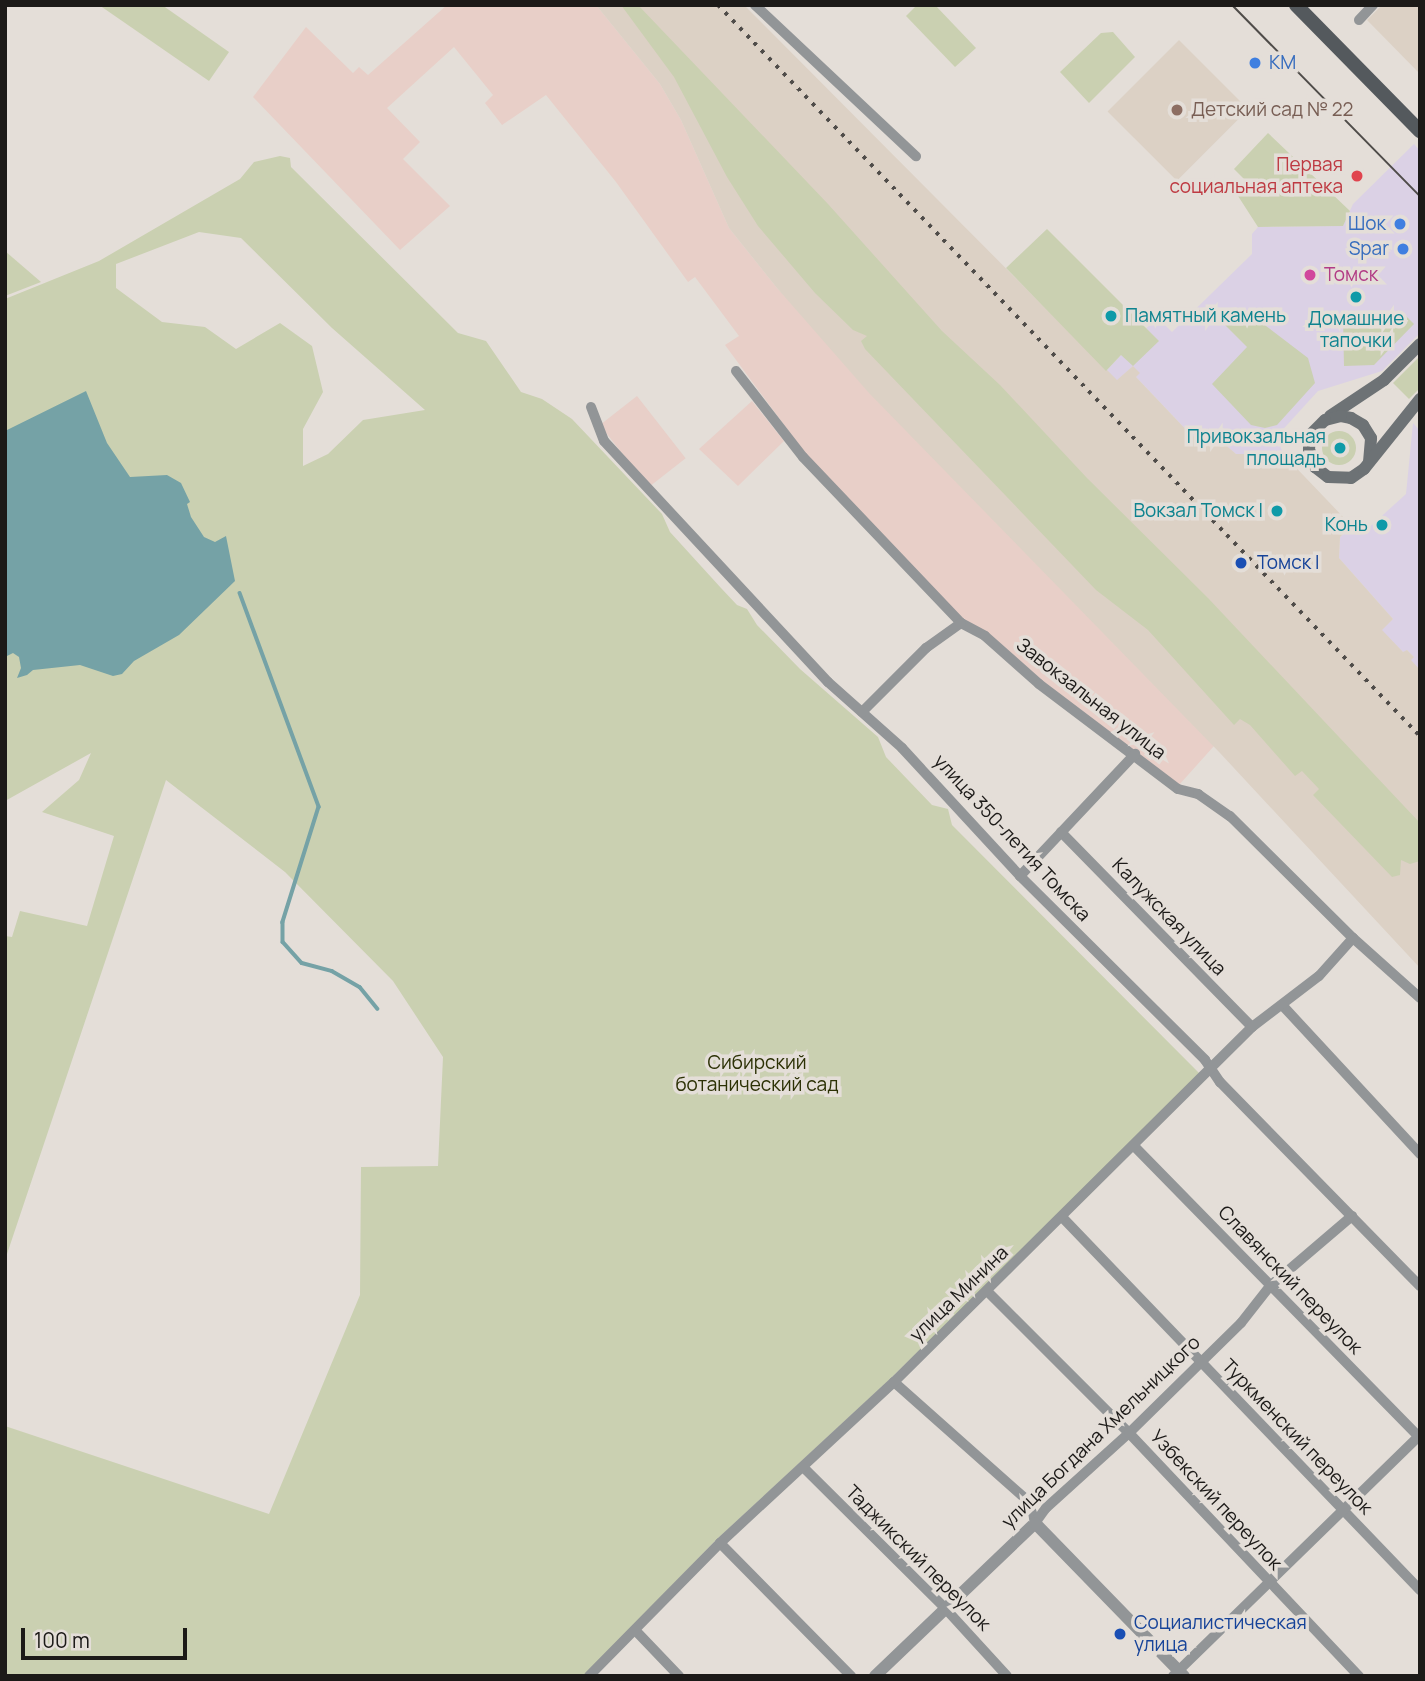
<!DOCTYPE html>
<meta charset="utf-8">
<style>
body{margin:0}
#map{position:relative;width:1425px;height:1681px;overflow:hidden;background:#e4ded8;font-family:Manrope,sans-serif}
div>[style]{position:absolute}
.commercial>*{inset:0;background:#dbd1e5}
.industrial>*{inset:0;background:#e8cfc8;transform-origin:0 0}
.built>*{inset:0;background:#dcd1c5;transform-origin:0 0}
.green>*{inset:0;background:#cad0b1}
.round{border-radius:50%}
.water>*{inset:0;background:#75a2a6}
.stream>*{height:3.5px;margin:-1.75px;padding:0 1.75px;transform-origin:1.75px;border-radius:1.75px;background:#75a2a6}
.minor>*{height:10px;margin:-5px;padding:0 5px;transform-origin:5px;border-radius:5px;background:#929597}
.tertiary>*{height:12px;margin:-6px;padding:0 6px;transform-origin:6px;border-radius:6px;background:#929597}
.secondary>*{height:12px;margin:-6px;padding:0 6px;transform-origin:6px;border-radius:6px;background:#6d7275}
.primary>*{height:14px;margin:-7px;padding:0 7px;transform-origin:7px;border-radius:7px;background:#54595d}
.tram>*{height:2px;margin:-1px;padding:0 1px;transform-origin:1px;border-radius:1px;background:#4f4c49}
.rail>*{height:3.5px;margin-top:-1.75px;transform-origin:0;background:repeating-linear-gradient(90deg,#4f4c49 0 3.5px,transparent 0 10.5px)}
.dots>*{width:19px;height:19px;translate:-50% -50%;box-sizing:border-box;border:4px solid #e4ded8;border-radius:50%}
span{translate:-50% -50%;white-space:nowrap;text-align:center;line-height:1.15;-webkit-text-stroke:7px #e4ded8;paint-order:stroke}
.shop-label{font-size:19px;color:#366cbe}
.left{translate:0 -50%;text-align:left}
.right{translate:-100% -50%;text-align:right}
.education-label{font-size:19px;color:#785e54}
.health-label{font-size:19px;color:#be3a42}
.hotel-label{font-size:19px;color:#b23c85}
.culture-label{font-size:19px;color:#0d838f}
.transit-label{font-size:19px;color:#164399}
.street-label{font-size:19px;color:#1c1a18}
.park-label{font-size:19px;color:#2c3105}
.frame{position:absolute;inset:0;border:7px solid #1c1a18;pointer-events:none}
.scale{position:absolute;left:21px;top:1628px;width:166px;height:32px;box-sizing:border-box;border:4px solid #1c1a18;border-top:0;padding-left:9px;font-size:21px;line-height:24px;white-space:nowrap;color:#1c1a18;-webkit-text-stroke:5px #e4ded8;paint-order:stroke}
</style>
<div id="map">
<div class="commercial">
<div style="clip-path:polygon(1414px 144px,1420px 151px,1420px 333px,1382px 371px,1318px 391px,1277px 436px,1283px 454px,1236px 454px,1221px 441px,1192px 436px,1136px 377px,1133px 366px,1117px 381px,1106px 371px,1157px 317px,1172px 332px,1252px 254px,1252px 234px,1258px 227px,1343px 226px,1353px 204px)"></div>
<div style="clip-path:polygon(1413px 423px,1420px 431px,1420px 670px,1410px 660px,1414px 657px,1407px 650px,1404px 653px,1381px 630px,1393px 619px,1339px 558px,1340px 537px,1349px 528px,1363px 533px,1406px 494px)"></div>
</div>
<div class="industrial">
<div style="clip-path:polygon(447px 5px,596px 5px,660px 84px,681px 120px,729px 228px,777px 288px,1214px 746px,1179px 785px,963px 620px,807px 456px,725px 345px,739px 336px,695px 277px,688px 282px,616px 182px,546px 95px,502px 125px,485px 103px,493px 95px,454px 47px,387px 108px,420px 142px,403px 159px,450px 206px,400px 250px,253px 97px,306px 27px,353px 73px,359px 67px,368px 75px)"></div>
<div style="left:637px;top:396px;width:79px;height:47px;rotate:52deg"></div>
<div style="clip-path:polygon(752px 401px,784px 441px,738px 486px,699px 449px)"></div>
</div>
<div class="built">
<div style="clip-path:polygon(596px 5px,744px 5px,1117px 380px,1133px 366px,1140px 373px,1136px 377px,1192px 436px,1221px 441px,1236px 454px,1283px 454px,1348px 522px,1349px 528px,1340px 537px,1339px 558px,1393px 619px,1382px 630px,1403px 652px,1407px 650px,1414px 657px,1411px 660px,1420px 670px,1420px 968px,1220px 753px,869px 393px,777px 288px,729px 228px,681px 120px,660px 84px)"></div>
<div style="clip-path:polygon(1382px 5px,1420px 5px,1420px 74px,1367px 20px)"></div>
<div style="left:1179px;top:40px;width:98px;height:101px;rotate:45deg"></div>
</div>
<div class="green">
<div style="clip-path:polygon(99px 5px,162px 5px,229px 52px,209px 81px)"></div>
<div style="clip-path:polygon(621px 5px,638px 5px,828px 204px,942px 331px,1000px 385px,1087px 478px,1208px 598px,1420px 823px,1420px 861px,1410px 864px,1401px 860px,1400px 875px,1392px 877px,1313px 795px,1319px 789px,1302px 771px,1295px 776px,1250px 725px,1240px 719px,1234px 725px,1148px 630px,1096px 590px,865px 349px,861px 341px,867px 336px,853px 330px,815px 293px,758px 226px,727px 177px,674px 77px)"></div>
<div style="clip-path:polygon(917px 5px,935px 5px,976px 48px,955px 67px,906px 16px)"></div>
<div style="clip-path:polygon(1113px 32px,1135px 57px,1089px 103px,1060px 72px,1101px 33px)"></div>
<div style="clip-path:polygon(1268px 133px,1350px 211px,1343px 226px,1258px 227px,1238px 196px,1250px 185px,1234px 169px)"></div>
<div style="clip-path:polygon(evenodd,280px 156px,290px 158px,291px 167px,458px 333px,486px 341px,521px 392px,542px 399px,572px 419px,662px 514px,670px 532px,721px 588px,737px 605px,747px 609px,757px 625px,800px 669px,878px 737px,886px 757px,932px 805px,948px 809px,952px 825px,1201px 1075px,889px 1380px,715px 1541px,584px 1676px,5px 1676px,5px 1426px,269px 1514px,360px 1295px,361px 1167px,438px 1166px,443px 1057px,393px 981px,285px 872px,166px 780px,5px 1260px,5px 936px,12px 937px,20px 911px,87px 926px,114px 836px,42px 812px,79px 780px,91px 753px,5px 801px,5px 299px,99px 261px,240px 179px,254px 162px,280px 156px,199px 232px,241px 238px,332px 328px,425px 410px,363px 420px,328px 454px,303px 466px,303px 429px,323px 392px,312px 346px,280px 323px,236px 349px,205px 327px,162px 322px,116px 288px,116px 264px,199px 232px)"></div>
<div style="clip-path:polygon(1047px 229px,1159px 341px,1133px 366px,1121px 355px,1106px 371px,1006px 268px)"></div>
<div style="clip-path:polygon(5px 251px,41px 282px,5px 296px)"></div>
<div style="clip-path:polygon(1245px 310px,1308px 358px,1315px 383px,1277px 425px,1265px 428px,1251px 425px,1212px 384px,1247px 347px,1217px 317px,1223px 311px)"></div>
<div style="clip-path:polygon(1406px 316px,1414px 324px,1374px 365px,1344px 366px,1343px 317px)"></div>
<div style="clip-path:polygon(1420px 356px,1420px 388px,1409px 399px,1393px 383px)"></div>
<div class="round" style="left:1322px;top:431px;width:34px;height:34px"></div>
</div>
<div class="water">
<div style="clip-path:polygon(86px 391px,107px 443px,130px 477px,167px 475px,181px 483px,190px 502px,187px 504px,191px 517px,204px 537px,215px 542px,226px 536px,235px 581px,179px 635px,134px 661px,122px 674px,113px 676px,80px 665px,33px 670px,27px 675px,17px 678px,21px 668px,19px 657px,13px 653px,5px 657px,5px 431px)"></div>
</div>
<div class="stream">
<div style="left:240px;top:593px;width:228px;rotate:69.7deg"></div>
<div style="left:319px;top:807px;width:121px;rotate:107.4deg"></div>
<div style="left:283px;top:922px;width:20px;rotate:90deg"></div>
<div style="left:283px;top:942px;width:28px;rotate:48deg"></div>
<div style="left:302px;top:963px;width:31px;rotate:15deg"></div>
<div style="left:332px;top:971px;width:32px;rotate:30deg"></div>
<div style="left:360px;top:987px;width:28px;rotate:51deg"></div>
</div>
<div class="minor">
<div style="left:755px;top:5px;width:221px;rotate:43.2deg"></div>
<div style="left:1359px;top:20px;width:21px;rotate:-47deg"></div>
<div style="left:736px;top:371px;width:109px;rotate:52.1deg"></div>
<div style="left:803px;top:457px;width:229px;rotate:46.4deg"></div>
<div style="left:961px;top:623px;width:27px;rotate:28deg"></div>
<div style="left:985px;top:636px;width:72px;rotate:41.6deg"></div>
<div style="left:1039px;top:684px;width:174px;rotate:37.1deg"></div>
<div style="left:1178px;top:789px;width:21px;rotate:14deg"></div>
<div style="left:1198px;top:794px;width:39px;rotate:35deg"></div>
<div style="left:1230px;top:816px;width:173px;rotate:44.8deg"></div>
<div style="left:1353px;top:938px;width:90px;rotate:41.8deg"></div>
<div style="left:591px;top:407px;width:36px;rotate:69deg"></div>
<div style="left:604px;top:441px;width:329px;rotate:47.1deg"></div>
<div style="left:828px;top:682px;width:99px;rotate:41.7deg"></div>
<div style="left:902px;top:748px;width:174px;rotate:47.3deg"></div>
<div style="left:1020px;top:876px;width:261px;rotate:44.8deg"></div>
<div style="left:1205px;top:1060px;width:27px;rotate:56deg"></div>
<div style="left:1220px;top:1082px;width:286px;rotate:45.6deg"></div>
<div style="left:862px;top:712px;width:91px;rotate:-45deg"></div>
<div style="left:926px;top:648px;width:43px;rotate:-35.5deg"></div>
<div style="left:1061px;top:832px;width:273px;rotate:45.6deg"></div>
<div style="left:1020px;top:876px;width:168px;rotate:-46.7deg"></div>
<div style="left:1283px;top:1006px;width:202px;rotate:47.2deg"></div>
<div style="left:1135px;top:1147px;width:407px;rotate:45.6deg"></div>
<div style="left:1062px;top:1217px;width:517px;rotate:46.18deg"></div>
<div style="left:987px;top:1291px;width:201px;rotate:45deg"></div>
<div style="left:1129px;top:1433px;width:335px;rotate:46.6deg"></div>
<div style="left:894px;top:1382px;width:179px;rotate:41.6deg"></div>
<div style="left:1028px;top:1501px;width:23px;rotate:72deg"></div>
<div style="left:803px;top:1467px;width:199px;rotate:44.8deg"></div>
<div style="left:944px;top:1607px;width:93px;rotate:47.6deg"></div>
<div style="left:1035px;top:1523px;width:19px;rotate:-54deg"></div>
<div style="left:1046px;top:1508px;width:112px;rotate:-42.1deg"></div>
<div style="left:1129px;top:1433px;width:157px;rotate:-44.5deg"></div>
<div style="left:1241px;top:1323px;width:47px;rotate:-51.9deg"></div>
<div style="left:1270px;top:1286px;width:108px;rotate:-40.5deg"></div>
<div style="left:720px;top:1543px;width:187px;rotate:45.4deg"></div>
<div style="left:635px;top:1630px;width:64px;rotate:46.3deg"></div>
<div style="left:589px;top:1676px;width:187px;rotate:-45.4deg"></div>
<div style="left:720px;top:1543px;width:237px;rotate:-42.8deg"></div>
<div style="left:894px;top:1382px;width:504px;rotate:-44.76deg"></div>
<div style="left:1252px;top:1027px;width:84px;rotate:-37.3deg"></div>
<div style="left:1319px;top:976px;width:51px;rotate:-48.2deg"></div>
<div style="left:1173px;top:1676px;width:345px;rotate:-44.3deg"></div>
</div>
<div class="tertiary">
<div style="left:875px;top:1676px;width:221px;rotate:-43.7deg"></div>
<div style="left:1035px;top:1523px;width:214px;rotate:45.8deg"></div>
</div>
<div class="secondary">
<div style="left:1330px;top:416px;width:65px;rotate:-33.7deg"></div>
<div style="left:1384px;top:380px;width:51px;rotate:-45deg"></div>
<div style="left:1369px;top:462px;width:24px;rotate:-85deg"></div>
<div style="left:1371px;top:438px;width:15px;rotate:-122deg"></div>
<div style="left:1363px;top:425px;width:14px;rotate:-150deg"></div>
<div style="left:1351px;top:418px;width:10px;rotate:-169deg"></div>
<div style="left:1341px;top:416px;width:16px;rotate:166deg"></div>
<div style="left:1325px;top:420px;width:20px;rotate:135deg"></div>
<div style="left:1311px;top:434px;width:15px;rotate:98deg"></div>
<div style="left:1309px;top:449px;width:19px;rotate:72deg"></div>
<div style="left:1315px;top:467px;width:16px;rotate:38deg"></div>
<div style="left:1328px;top:477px;width:23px;rotate:2deg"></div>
<div style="left:1351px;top:478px;width:16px;rotate:-35deg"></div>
<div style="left:1364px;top:469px;width:90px;rotate:-51.3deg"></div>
</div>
<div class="primary">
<div style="left:1296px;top:5px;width:177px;rotate:45.5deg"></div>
</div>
<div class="tram">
<div style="left:1232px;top:5px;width:268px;rotate:45.5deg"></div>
</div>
<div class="rail">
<div style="left:718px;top:5px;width:1013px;rotate:46.16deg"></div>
</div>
<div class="dots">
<div style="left:1255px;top:63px;background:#3f7fe0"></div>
<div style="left:1177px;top:110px;background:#8d6e63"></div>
<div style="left:1357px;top:176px;background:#e0444e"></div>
<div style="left:1400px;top:224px;background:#3f7fe0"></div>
<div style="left:1403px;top:249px;background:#3f7fe0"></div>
<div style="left:1310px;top:275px;background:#d1479c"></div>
<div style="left:1356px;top:297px;background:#0f9aa8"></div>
<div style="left:1111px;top:316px;background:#0f9aa8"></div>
<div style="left:1340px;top:448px;background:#0f9aa8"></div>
<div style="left:1277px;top:511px;background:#0f9aa8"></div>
<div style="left:1382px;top:525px;background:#0f9aa8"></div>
<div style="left:1241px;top:563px;background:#1a4fb4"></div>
<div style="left:1120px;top:1634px;background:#1a4fb4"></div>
</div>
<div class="shop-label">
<span class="left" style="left:1269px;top:63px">КМ</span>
<span class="right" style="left:1386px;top:224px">Шок</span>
<span class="right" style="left:1389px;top:249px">Spar</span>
</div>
<div class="education-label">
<span class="left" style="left:1191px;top:110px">Детский сад № 22</span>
</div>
<div class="health-label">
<span class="right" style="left:1343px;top:176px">Первая<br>социальная аптека</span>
</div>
<div class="hotel-label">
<span class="left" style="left:1324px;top:275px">Томск</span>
</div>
<div class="culture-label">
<span class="left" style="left:1125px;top:316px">Памятный камень</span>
<span style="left:1356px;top:330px">Домашние<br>тапочки</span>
<span class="right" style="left:1326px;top:448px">Привокзальная<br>площадь</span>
<span class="right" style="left:1263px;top:511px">Вокзал Томск I</span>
<span class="right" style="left:1368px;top:525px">Конь</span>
</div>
<div class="transit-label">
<span class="left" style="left:1257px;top:563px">Томск I</span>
<span class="left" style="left:1134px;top:1634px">Социалистическая<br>улица</span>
</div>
<div class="street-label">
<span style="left:1091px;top:699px;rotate:38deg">Завокзальная улица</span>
<span style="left:1012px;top:838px;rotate:47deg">улица 350-летия Томска</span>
<span style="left:1169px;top:917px;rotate:46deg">Калужская улица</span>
<span style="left:1290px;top:1280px;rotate:46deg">Славянский переулок</span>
<span style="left:959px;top:1294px;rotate:-44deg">улица Минина</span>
<span style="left:1101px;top:1432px;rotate:-44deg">улица Богдана Хмельницкого</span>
<span style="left:1297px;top:1437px;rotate:46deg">Туркменский переулок</span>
<span style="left:1216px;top:1500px;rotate:47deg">Узбекский переулок</span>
<span style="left:918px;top:1558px;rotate:45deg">Таджикский переулок</span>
</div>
<div class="park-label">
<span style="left:757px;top:1074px">Сибирский<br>ботанический сад</span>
</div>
<div class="frame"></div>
<div class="scale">100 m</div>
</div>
